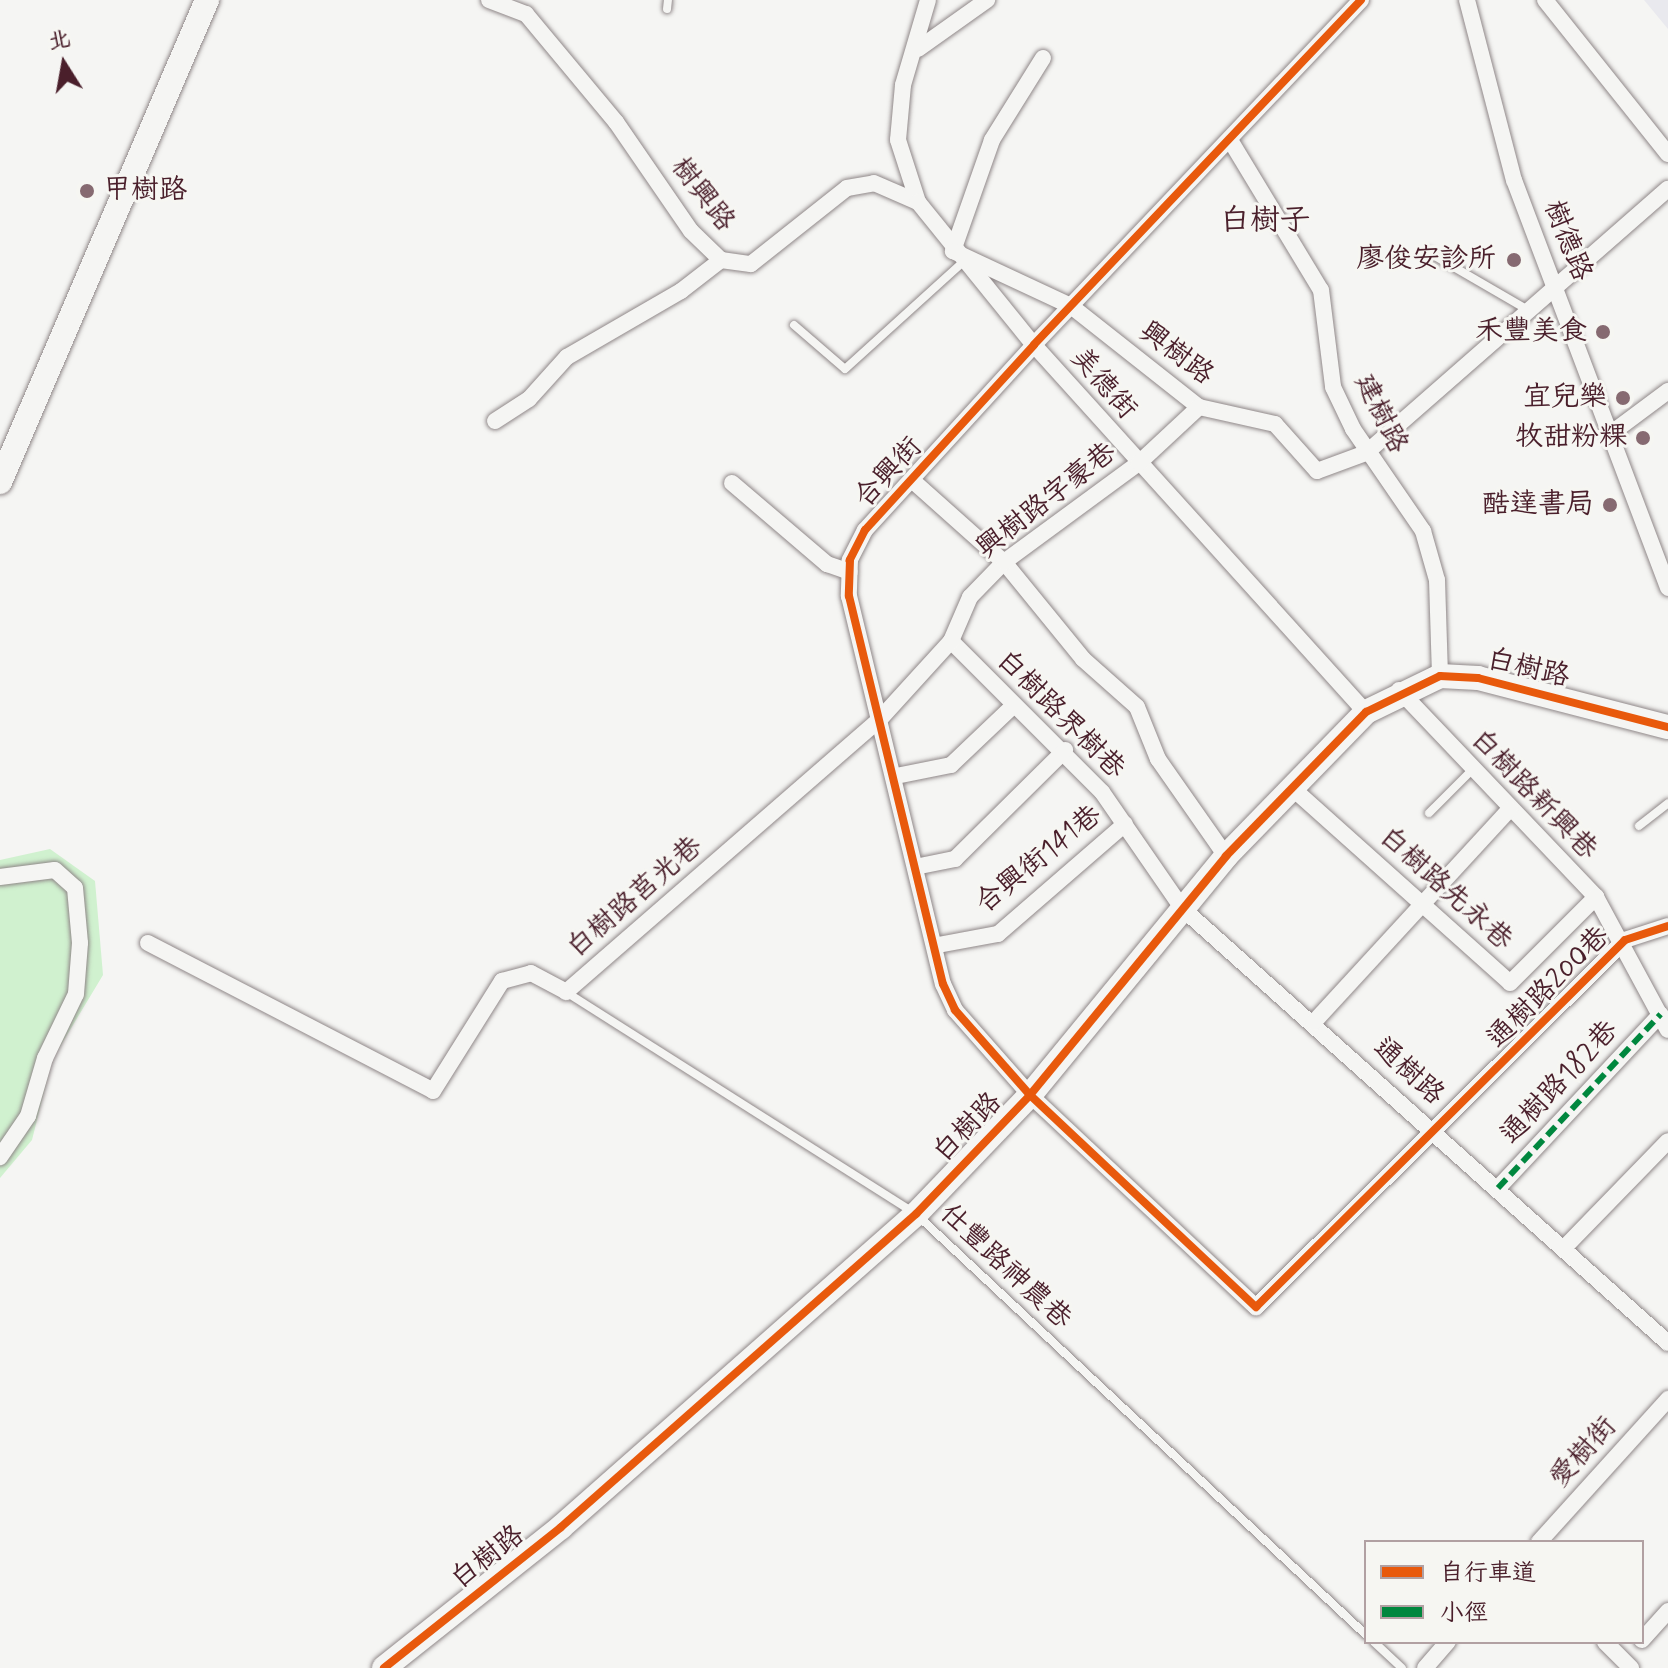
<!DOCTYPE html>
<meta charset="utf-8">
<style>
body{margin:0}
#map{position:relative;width:1668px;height:1668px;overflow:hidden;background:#f5f5f3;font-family:Mynerve,"LXGW WenKai TC",sans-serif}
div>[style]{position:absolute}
.built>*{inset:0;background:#e9e9ee}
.green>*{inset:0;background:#d0f1cf}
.roads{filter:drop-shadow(0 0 2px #8f8788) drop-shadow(0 0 2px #8f8788)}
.lane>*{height:8px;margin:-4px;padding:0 4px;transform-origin:4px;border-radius:4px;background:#f5f5f3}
.street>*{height:16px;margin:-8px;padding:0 8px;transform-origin:8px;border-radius:8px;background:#f5f5f3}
.secondary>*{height:24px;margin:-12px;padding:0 12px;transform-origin:12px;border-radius:12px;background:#f5f5f3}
.quiet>*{height:6px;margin-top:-3px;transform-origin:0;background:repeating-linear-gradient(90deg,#00873e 0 12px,transparent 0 18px)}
.cycleway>*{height:8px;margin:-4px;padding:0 4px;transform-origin:4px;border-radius:4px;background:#e8590c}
.dots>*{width:22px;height:22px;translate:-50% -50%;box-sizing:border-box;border:4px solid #f6f6f2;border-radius:50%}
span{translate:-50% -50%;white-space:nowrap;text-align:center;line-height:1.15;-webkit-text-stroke:6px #f6f6f2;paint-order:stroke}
.poi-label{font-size:28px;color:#4a1f2b}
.left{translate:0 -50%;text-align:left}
.right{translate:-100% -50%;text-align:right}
.street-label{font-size:28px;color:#4a1f2b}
.neighbourhood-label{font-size:30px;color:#4a1f2b}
.legend{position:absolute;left:1364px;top:1540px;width:280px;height:104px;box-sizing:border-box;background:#f6f6f2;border:2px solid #b1a0a2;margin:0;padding:10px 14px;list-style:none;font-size:24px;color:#4a1f2b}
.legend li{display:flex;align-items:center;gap:16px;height:40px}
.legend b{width:40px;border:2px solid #b1a0a2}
.north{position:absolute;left:24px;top:24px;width:80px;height:80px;-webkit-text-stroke:6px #f6f6f2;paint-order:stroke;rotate:349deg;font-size:22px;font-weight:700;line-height:32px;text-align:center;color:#4a1f2b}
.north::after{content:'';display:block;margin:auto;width:28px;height:36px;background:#4a1f2b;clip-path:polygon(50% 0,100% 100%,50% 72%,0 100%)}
</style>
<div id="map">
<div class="built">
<div style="clip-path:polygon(1644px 0,1668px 0,1668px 29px)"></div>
</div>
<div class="green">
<div style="clip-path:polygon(50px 849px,95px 881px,103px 975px,52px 1060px,32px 1140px,0 1178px,0 860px)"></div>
</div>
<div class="roads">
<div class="lane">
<div style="left:667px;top:9px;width:9px;rotate:-84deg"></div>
<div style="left:1428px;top:252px;width:116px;rotate:30.1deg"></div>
<div style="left:794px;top:325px;width:67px;rotate:40.8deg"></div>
<div style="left:845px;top:369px;width:159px;rotate:-42.2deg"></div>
<div style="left:1429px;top:813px;width:61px;rotate:-45deg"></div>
<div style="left:1639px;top:826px;width:37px;rotate:-38deg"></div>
<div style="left:566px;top:992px;width:414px;rotate:32.4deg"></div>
<div style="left:916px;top:1214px;width:616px;rotate:43.09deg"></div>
<div style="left:1374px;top:1642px;width:38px;rotate:43deg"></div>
</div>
<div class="street">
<div style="left:489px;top:0;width:40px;rotate:21deg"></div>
<div style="left:526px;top:14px;width:141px;rotate:50.2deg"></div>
<div style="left:616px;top:122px;width:132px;rotate:55.5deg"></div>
<div style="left:691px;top:231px;width:42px;rotate:44deg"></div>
<div style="left:721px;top:260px;width:30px;rotate:8deg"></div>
<div style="left:751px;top:264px;width:122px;rotate:-38.4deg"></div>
<div style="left:847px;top:188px;width:27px;rotate:-10deg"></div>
<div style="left:874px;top:183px;width:48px;rotate:23.4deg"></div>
<div style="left:928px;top:0;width:89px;rotate:106.4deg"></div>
<div style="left:903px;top:85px;width:55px;rotate:95.2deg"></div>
<div style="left:898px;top:140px;width:65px;rotate:72.1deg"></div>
<div style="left:918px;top:202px;width:184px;rotate:51deg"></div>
<div style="left:1034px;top:345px;width:495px;rotate:47.9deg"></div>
<div style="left:1361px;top:0;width:475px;rotate:133.5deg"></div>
<div style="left:1034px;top:345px;width:251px;rotate:132.4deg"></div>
<div style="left:865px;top:530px;width:34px;rotate:117deg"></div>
<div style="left:850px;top:560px;width:36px;rotate:92deg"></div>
<div style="left:849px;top:596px;width:399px;rotate:76.4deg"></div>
<div style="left:943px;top:984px;width:29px;rotate:65deg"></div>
<div style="left:955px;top:1010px;width:113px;rotate:48.6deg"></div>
<div style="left:1030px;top:1095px;width:310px;rotate:43.2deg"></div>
<div style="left:1256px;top:1307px;width:520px;rotate:-44.84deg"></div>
<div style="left:1625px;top:940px;width:45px;rotate:-18deg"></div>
<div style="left:1467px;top:0;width:186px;rotate:75.4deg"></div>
<div style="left:1514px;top:180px;width:436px;rotate:69.3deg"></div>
<div style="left:1545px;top:0;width:197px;rotate:51.4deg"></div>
<div style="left:918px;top:49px;width:85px;rotate:-35.4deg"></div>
<div style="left:1043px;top:58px;width:97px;rotate:121.9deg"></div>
<div style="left:992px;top:140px;width:118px;rotate:109.4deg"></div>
<div style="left:953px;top:251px;width:130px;rotate:25deg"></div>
<div style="left:1071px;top:306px;width:163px;rotate:38.3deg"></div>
<div style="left:1199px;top:407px;width:78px;rotate:12.6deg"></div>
<div style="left:1275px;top:424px;width:63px;rotate:48.2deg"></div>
<div style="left:1317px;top:471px;width:52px;rotate:-20.2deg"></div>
<div style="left:1366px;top:453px;width:401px;rotate:-41.2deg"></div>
<div style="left:1230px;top:140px;width:175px;rotate:58.8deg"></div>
<div style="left:1321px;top:290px;width:98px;rotate:82.9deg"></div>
<div style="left:1333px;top:387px;width:47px;rotate:64.5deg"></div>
<div style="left:1353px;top:429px;width:124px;rotate:55.5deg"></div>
<div style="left:1423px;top:531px;width:51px;rotate:74.1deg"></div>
<div style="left:1437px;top:580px;width:96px;rotate:88.2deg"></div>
<div style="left:495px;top:421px;width:40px;rotate:-32.9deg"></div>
<div style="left:529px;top:399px;width:57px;rotate:-47.9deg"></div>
<div style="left:567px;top:357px;width:132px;rotate:-30.1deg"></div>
<div style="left:681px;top:291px;width:51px;rotate:-37.8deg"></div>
<div style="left:1613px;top:432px;width:69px;rotate:-36.7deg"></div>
<div style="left:913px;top:481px;width:122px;rotate:41.7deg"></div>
<div style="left:1004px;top:562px;width:125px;rotate:50.8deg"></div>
<div style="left:1083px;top:659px;width:72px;rotate:41.6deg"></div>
<div style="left:1137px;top:707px;width:56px;rotate:68deg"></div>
<div style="left:1158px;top:759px;width:118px;rotate:55deg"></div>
<div style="left:732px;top:483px;width:125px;rotate:40.5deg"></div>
<div style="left:827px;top:564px;width:24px;rotate:19deg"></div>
<div style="left:951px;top:641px;width:214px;rotate:45deg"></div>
<div style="left:1102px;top:792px;width:141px;rotate:55.4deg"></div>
<div style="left:1182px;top:908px;width:652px;rotate:41.83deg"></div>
<div style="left:1399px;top:690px;width:286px;rotate:46.4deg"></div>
<div style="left:1596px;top:897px;width:151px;rotate:61.6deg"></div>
<div style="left:896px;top:776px;width:56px;rotate:-11.3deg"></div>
<div style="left:951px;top:765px;width:86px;rotate:-43.6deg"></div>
<div style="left:1290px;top:786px;width:295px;rotate:41.8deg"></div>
<div style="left:1510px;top:983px;width:122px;rotate:-45deg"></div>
<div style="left:915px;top:867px;width:41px;rotate:-11.3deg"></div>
<div style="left:955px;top:859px;width:155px;rotate:-44.7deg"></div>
<div style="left:0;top:877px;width:55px;rotate:-7.3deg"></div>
<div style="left:55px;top:870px;width:27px;rotate:42deg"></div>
<div style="left:75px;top:888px;width:55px;rotate:84.8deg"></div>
<div style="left:80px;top:943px;width:51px;rotate:94.5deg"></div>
<div style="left:76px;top:994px;width:71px;rotate:115.8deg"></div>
<div style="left:45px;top:1058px;width:60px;rotate:106.3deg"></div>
<div style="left:28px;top:1116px;width:50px;rotate:124.3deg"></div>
<div style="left:148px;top:943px;width:321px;rotate:27.4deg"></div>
<div style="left:433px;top:1091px;width:130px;rotate:-57.9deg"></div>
<div style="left:502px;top:981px;width:30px;rotate:-15deg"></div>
<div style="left:531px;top:973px;width:40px;rotate:28deg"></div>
<div style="left:566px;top:992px;width:416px;rotate:-41deg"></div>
<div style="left:880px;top:719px;width:105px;rotate:-47.7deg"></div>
<div style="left:951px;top:641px;width:48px;rotate:-66.6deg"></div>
<div style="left:970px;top:597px;width:49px;rotate:-45.8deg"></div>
<div style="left:1004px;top:562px;width:167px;rotate:-36.3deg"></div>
<div style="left:1139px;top:463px;width:82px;rotate:-43deg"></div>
<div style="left:938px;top:945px;width:61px;rotate:-10.4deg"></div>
<div style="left:998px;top:934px;width:168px;rotate:-40.9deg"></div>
<div style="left:1314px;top:1022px;width:289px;rotate:-47.4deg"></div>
<div style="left:1498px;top:1188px;width:238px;rotate:-46.9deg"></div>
<div style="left:1564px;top:1248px;width:149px;rotate:-45.8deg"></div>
<div style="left:1539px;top:1542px;width:193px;rotate:-47.9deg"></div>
<div style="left:1642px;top:1640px;width:39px;rotate:-48deg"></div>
<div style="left:1605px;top:1642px;width:37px;rotate:45deg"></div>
<div style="left:1425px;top:1668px;width:35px;rotate:-49deg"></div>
</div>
<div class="secondary">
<div style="left:0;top:482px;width:525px;rotate:-66.76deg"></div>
<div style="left:384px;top:1668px;width:226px;rotate:-38.5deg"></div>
<div style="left:561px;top:1527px;width:473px;rotate:-41.4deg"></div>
<div style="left:916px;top:1214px;width:165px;rotate:-46.2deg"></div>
<div style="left:1030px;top:1095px;width:309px;rotate:-50.6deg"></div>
<div style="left:1226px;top:856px;width:201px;rotate:-45.8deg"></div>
<div style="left:1366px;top:712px;width:82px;rotate:-25.9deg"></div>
<div style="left:1440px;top:676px;width:38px;rotate:3deg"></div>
<div style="left:1478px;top:678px;width:196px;rotate:14.5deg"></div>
</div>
</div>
<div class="quiet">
<div style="left:1498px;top:1188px;width:238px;rotate:-46.9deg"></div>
</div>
<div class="cycleway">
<div style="left:1361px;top:0;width:475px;rotate:133.5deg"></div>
<div style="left:1034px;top:345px;width:251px;rotate:132.4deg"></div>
<div style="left:865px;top:530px;width:34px;rotate:117deg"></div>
<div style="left:850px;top:560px;width:36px;rotate:92deg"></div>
<div style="left:849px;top:596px;width:399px;rotate:76.4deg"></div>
<div style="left:943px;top:984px;width:29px;rotate:65deg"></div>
<div style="left:955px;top:1010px;width:113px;rotate:48.6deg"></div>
<div style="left:1030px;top:1095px;width:310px;rotate:43.2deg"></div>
<div style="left:1256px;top:1307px;width:520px;rotate:-44.84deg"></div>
<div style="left:1625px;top:940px;width:45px;rotate:-18deg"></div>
<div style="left:384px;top:1668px;width:226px;rotate:-38.5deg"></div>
<div style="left:561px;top:1527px;width:473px;rotate:-41.4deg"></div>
<div style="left:916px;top:1214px;width:165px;rotate:-46.2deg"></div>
<div style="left:1030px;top:1095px;width:309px;rotate:-50.6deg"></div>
<div style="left:1226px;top:856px;width:201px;rotate:-45.8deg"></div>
<div style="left:1366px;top:712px;width:82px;rotate:-25.9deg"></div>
<div style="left:1440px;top:676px;width:38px;rotate:3deg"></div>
<div style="left:1478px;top:678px;width:196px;rotate:14.5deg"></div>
</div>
<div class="dots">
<div style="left:87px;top:191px;background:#866a71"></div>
<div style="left:1514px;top:260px;background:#866a71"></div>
<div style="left:1603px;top:332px;background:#866a71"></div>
<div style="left:1623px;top:398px;background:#866a71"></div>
<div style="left:1643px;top:438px;background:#866a71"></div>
<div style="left:1610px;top:505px;background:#866a71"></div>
</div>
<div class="poi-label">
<span class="left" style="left:103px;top:191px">甲樹路</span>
<span class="right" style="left:1496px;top:260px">廖俊安診所</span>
<span class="right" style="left:1587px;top:332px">禾豐美食</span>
<span class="right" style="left:1607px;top:398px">宜兒樂</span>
<span class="right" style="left:1627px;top:438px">牧甜粉粿</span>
<span class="right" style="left:1594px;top:505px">酷達書局</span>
</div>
<div class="street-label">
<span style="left:702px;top:195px;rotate:52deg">樹興路</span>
<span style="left:1567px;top:241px;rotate:68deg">樹德路</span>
<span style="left:1176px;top:354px;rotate:37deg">興樹路</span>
<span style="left:1103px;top:384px;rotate:49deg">美德街</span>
<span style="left:1380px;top:414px;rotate:63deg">建樹路</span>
<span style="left:889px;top:473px;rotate:-47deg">合興街</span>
<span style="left:1047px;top:501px;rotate:-38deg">興樹路字豪巷</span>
<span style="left:1528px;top:669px;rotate:13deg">白樹路</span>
<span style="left:1060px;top:715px;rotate:45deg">白樹路界樹巷</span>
<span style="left:1533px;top:795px;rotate:46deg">白樹路新興巷</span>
<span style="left:1039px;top:860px;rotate:-39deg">合興街141巷</span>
<span style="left:1445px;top:889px;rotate:42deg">白樹路先永巷</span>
<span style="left:635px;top:898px;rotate:-41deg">白樹路莒光巷</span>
<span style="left:1549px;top:988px;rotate:-45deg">通樹路200巷</span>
<span style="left:1408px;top:1072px;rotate:42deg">通樹路</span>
<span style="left:1560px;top:1083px;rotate:-47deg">通樹路182巷</span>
<span style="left:968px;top:1128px;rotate:-46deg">白樹路</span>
<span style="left:1005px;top:1267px;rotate:43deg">仕豐路神農巷</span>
<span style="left:1584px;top:1453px;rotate:-48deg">愛樹街</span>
<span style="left:488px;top:1558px;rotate:-38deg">白樹路</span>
</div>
<div class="neighbourhood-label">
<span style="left:1265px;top:221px">白樹子</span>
</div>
<ul class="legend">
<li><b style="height:10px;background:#e8590c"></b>自行車道</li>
<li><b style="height:10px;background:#00873e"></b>小徑</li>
</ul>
<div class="north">北</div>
</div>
